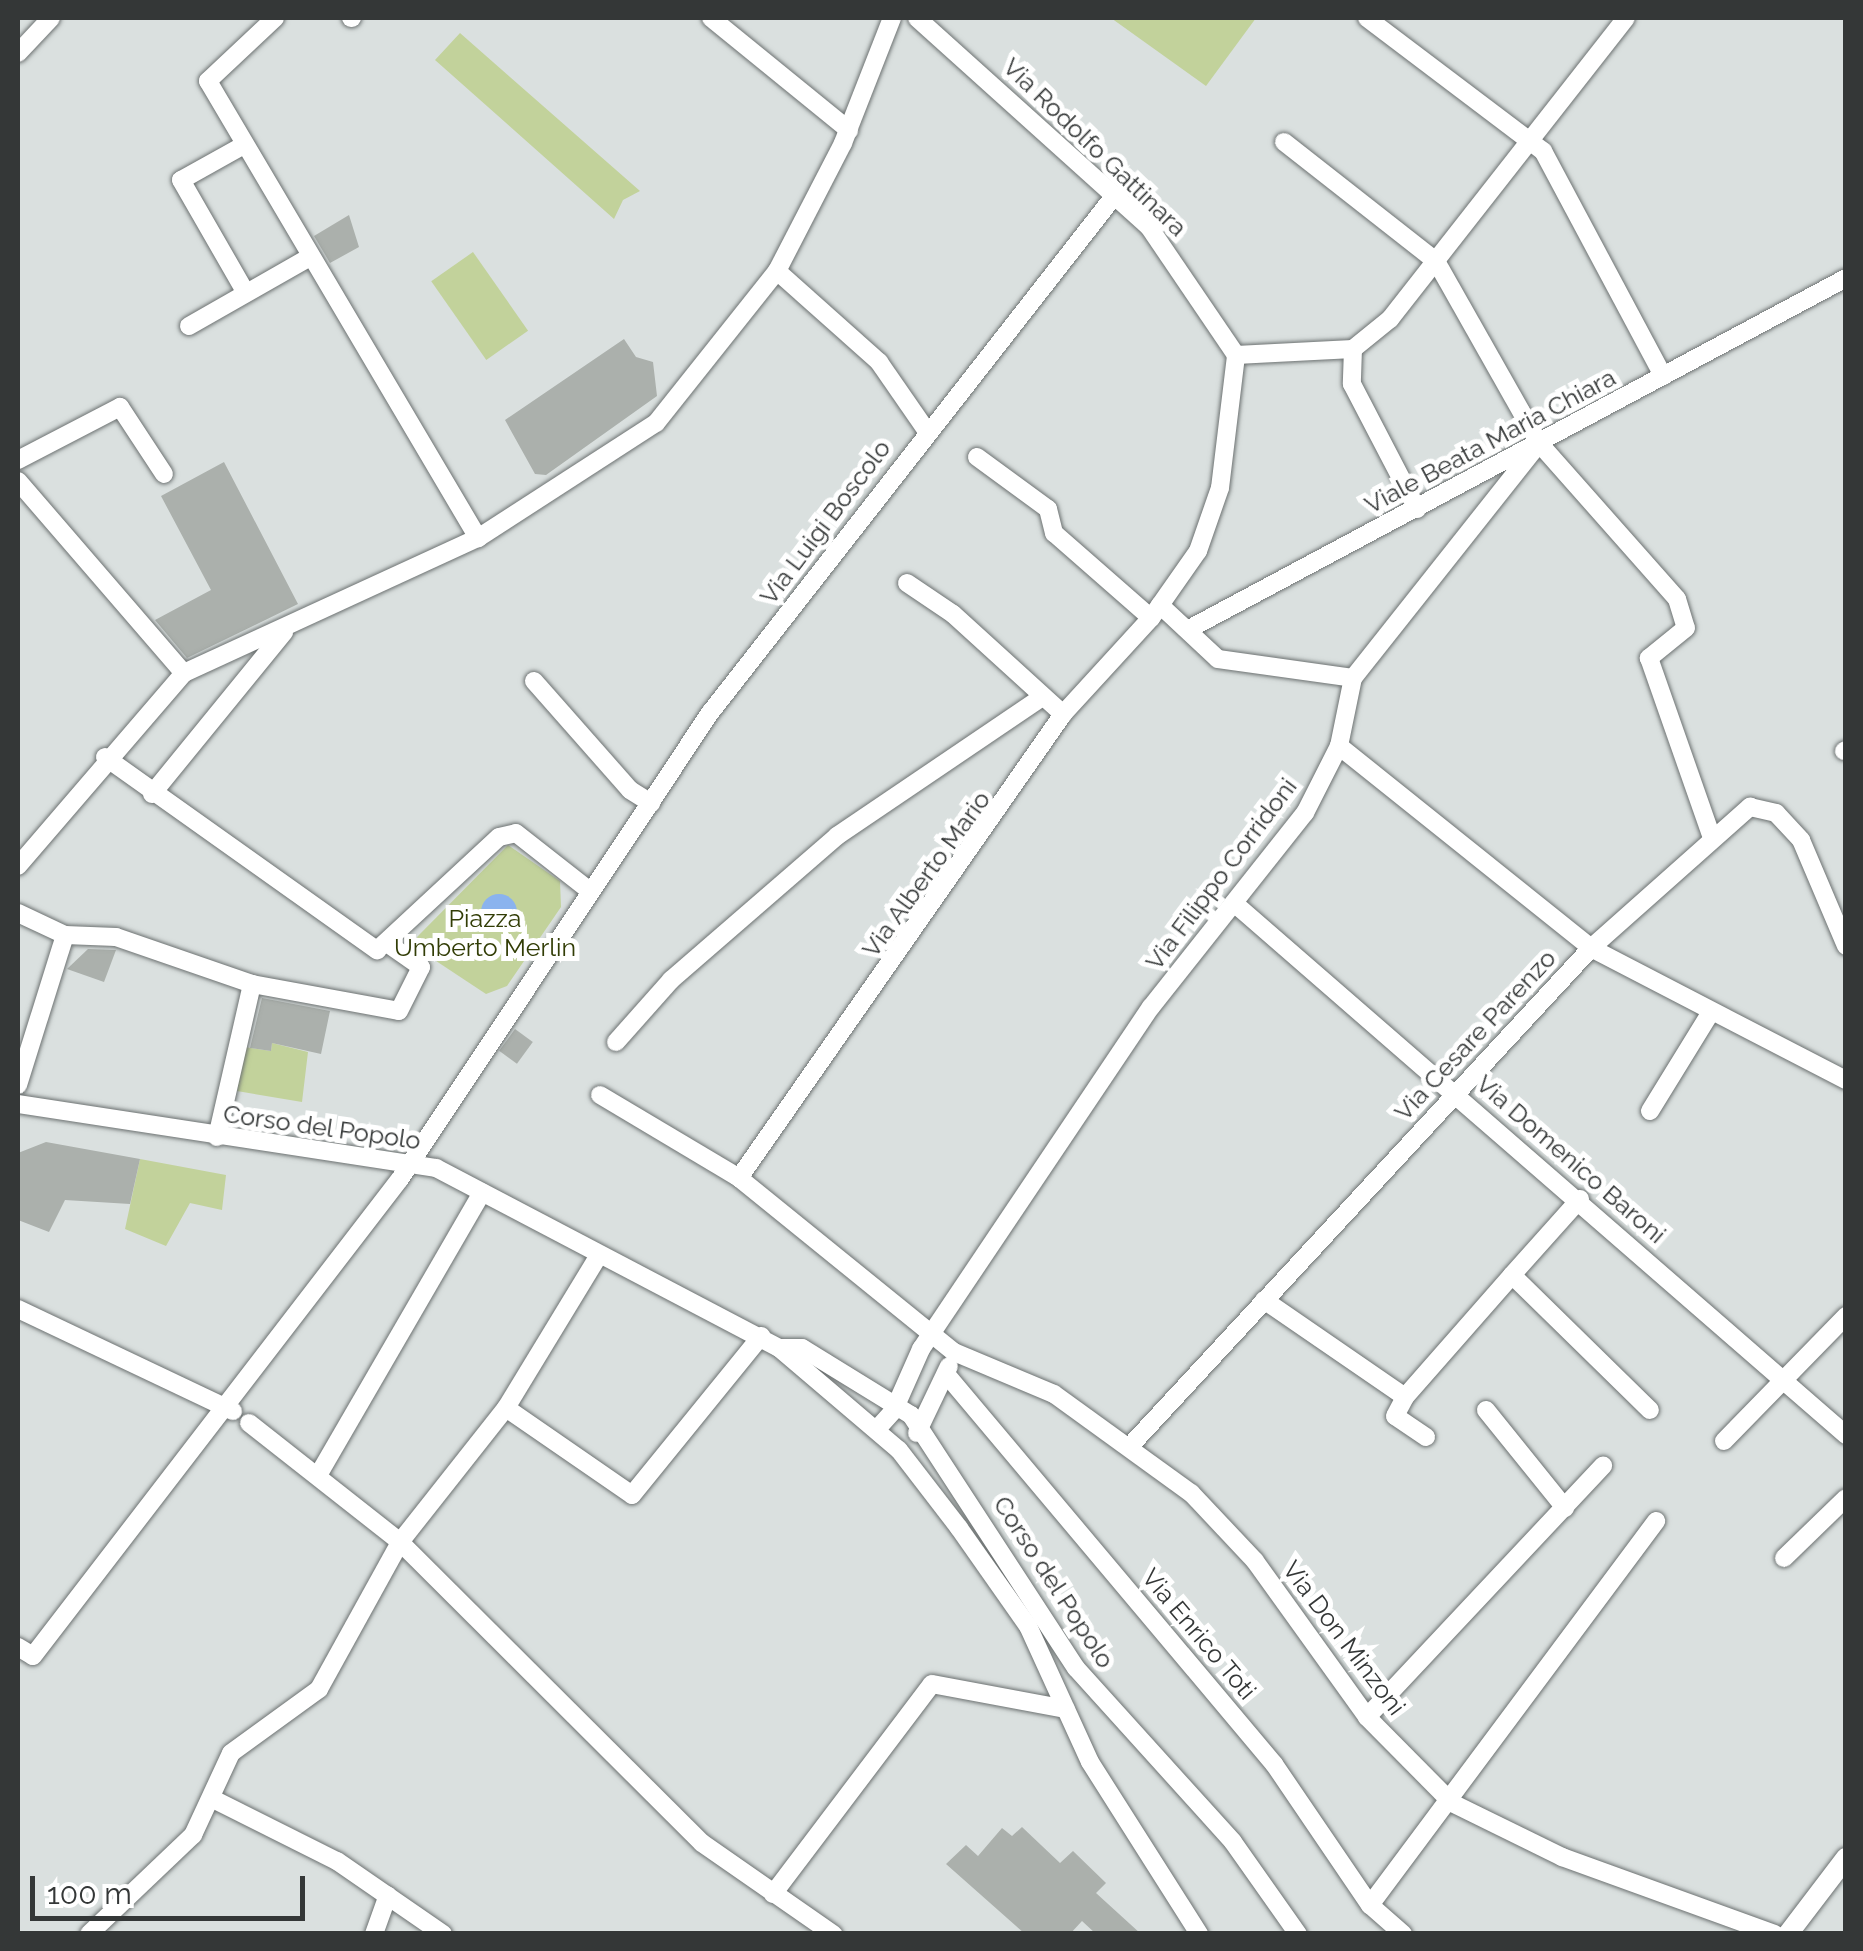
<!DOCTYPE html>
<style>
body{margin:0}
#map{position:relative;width:1863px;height:1951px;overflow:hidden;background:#dae0df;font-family:Raleway,sans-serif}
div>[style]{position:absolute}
.green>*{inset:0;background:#c2d29b;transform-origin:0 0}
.water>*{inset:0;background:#8ab3ee}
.round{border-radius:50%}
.building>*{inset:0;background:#abb0ac;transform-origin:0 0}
.roads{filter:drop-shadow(0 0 2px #6c7171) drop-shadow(0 0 2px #6c7171)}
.minor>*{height:18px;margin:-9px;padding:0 9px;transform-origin:9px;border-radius:9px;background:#fff}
.tertiary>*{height:20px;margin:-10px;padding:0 10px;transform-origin:10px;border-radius:10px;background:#fff}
span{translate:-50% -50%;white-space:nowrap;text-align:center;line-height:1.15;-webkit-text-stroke:10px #fff;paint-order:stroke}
.street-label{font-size:25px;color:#343737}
.park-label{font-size:25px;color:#323d06}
.frame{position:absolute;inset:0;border:20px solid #343737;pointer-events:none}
.scale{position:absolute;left:30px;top:1876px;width:275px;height:45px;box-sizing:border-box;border:5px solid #343737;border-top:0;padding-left:12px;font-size:30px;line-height:35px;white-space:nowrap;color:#343737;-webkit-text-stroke:8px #fff;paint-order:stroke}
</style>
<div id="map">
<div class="green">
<div style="clip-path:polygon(1111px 18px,1256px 18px,1206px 86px)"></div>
<div style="clip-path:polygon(460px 33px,640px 191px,623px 200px,614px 219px,435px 60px)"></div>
<div style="left:473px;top:252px;width:96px;height:51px;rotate:55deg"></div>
<div style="clip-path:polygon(508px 845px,560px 881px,561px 907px,507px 986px,486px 994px,424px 953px,417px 937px)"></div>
<div style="clip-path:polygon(272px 1043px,308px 1052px,302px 1102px,237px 1091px,244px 1047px,271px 1051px)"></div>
<div style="clip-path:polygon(140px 1159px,226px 1175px,222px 1210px,190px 1203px,166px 1246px,125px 1229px)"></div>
</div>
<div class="water">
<div class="round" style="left:481px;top:894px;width:36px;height:36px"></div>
</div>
<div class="building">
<div style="clip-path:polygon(349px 215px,359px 247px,330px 263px,314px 236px)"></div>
<div style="clip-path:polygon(624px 339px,636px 357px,653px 362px,657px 396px,546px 475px,535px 474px,505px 420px)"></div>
<div style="clip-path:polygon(224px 462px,298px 604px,187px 658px,155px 620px,211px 590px,161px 496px)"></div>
<div style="clip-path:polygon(88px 949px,116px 950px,104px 982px,67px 969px)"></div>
<div style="clip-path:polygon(262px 998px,330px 1011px,321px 1054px,272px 1043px,271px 1051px,250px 1048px)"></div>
<div style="left:515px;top:1029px;width:22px;height:27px;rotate:36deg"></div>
<div style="clip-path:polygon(46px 1142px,140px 1159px,130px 1204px,65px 1200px,49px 1232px,18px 1220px,18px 1153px)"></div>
<div style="clip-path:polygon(1022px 1827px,1060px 1863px,1073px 1851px,1106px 1883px,1096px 1893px,1141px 1934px,1096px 1934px,1082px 1921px,1070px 1934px,1025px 1934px,946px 1864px,966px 1845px,978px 1856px,1002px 1828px,1012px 1836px)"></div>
</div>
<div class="roads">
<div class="minor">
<div style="left:275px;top:18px;width:92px;rotate:136.8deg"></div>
<div style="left:208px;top:81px;width:531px;rotate:59.42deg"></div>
<div style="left:351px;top:18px;width:1px"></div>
<div style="left:711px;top:18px;width:178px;rotate:39.1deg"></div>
<div style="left:917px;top:18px;width:312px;rotate:42deg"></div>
<div style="left:1149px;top:227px;width:155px;rotate:55.8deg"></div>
<div style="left:1367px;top:18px;width:221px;rotate:37.1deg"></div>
<div style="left:1543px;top:151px;width:255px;rotate:61.9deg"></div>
<div style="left:18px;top:53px;width:48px;rotate:-46.7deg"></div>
<div style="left:1284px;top:142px;width:193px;rotate:38.1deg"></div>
<div style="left:1436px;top:261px;width:209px;rotate:60.5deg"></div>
<div style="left:1539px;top:443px;width:208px;rotate:48.5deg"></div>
<div style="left:1677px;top:599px;width:30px;rotate:73deg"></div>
<div style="left:1686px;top:628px;width:48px;rotate:141deg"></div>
<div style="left:1649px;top:658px;width:191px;rotate:70.7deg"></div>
<div style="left:244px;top:145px;width:72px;rotate:150.9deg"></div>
<div style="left:181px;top:180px;width:130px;rotate:60.1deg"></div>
<div style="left:777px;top:271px;width:137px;rotate:41.7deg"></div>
<div style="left:879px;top:362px;width:83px;rotate:55.3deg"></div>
<div style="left:189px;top:326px;width:137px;rotate:-29.7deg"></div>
<div style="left:1353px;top:349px;width:35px;rotate:92deg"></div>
<div style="left:1352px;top:384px;width:141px;rotate:62.5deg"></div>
<div style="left:1236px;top:355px;width:117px;rotate:-2.9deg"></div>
<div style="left:1353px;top:349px;width:48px;rotate:-39deg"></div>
<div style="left:1390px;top:319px;width:382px;rotate:-51.9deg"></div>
<div style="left:977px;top:457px;width:88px;rotate:36.2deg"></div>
<div style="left:1048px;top:509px;width:25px;rotate:76deg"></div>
<div style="left:1054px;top:533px;width:129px;rotate:41.2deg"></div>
<div style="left:18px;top:460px;width:115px;rotate:-27.5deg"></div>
<div style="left:120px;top:407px;width:80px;rotate:56.7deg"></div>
<div style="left:18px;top:481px;width:254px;rotate:49.2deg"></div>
<div style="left:907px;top:583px;width:55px;rotate:34deg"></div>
<div style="left:953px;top:614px;width:149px;rotate:42.3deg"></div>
<div style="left:1160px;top:605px;width:79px;rotate:43deg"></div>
<div style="left:1218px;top:659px;width:136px;rotate:8deg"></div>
<div style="left:1189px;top:629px;width:745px;rotate:-28.11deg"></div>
<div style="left:534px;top:681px;width:145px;rotate:48.6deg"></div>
<div style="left:630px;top:790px;width:25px;rotate:32deg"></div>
<div style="left:1339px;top:746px;width:323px;rotate:38.7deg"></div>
<div style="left:1591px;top:948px;width:287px;rotate:27.4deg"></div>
<div style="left:1844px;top:751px;width:2px;rotate:-27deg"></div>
<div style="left:105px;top:757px;width:334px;rotate:35.4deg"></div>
<div style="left:377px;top:950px;width:166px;rotate:-42.8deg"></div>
<div style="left:499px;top:837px;width:17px;rotate:-13deg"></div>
<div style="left:516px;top:833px;width:94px;rotate:38.1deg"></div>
<div style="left:152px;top:794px;width:209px;rotate:-50.8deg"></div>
<div style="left:18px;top:866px;width:255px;rotate:-49.3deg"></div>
<div style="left:184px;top:673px;width:324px;rotate:-24.7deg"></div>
<div style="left:478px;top:538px;width:212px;rotate:-32.9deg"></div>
<div style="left:656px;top:423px;width:194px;rotate:-51.5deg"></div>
<div style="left:777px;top:271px;width:144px;rotate:-62.7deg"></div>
<div style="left:843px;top:143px;width:134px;rotate:-68.6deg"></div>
<div style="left:1234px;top:903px;width:811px;rotate:41deg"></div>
<div style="left:18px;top:913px;width:52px;rotate:25.1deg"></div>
<div style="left:65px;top:935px;width:51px;rotate:2.2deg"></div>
<div style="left:116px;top:937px;width:144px;rotate:19.1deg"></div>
<div style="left:252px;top:984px;width:149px;rotate:10.4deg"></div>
<div style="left:399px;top:1011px;width:49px;rotate:-63.4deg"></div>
<div style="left:421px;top:967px;width:38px;rotate:-145deg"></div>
<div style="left:616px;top:1042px;width:83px;rotate:-48.4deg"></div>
<div style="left:671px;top:980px;width:220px;rotate:-40.9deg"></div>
<div style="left:837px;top:836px;width:246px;rotate:-34.1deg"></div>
<div style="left:18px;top:1085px;width:157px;rotate:-72.6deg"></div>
<div style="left:600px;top:1095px;width:162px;rotate:30.8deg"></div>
<div style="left:739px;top:1178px;width:277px;rotate:39deg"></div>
<div style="left:954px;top:1352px;width:108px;rotate:22.8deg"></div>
<div style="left:1054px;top:1394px;width:169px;rotate:35.9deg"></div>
<div style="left:1191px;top:1493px;width:93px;rotate:46.7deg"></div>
<div style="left:1255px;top:1561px;width:192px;rotate:54.3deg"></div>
<div style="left:1367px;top:1717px;width:121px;rotate:45.3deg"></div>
<div style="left:1452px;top:1803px;width:123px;rotate:26.1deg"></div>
<div style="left:1562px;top:1857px;width:226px;rotate:19.9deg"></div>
<div style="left:18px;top:1104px;width:423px;rotate:8.7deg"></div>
<div style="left:436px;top:1168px;width:387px;rotate:27.7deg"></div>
<div style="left:779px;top:1348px;width:157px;rotate:40.4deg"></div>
<div style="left:899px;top:1450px;width:98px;rotate:52.4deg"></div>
<div style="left:959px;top:1528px;width:120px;rotate:54.9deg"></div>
<div style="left:1028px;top:1626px;width:149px;rotate:65.5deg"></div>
<div style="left:1090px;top:1762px;width:204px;rotate:57.6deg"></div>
<div style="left:1650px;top:1111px;width:116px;rotate:-58.4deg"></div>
<div style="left:217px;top:1137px;width:157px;rotate:-77.1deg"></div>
<div style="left:739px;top:1178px;width:566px;rotate:-55.07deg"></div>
<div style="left:1063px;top:714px;width:130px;rotate:-47.5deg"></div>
<div style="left:1151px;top:618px;width:82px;rotate:-55deg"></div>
<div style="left:1198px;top:551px;width:67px;rotate:-70.8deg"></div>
<div style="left:1220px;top:488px;width:134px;rotate:-83.1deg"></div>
<div style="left:1580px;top:1199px;width:102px;rotate:131.8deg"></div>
<div style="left:1512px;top:1275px;width:193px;rotate:44.4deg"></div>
<div style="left:1264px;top:1300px;width:171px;rotate:34.5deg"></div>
<div style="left:18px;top:1309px;width:238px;rotate:25.4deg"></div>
<div style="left:779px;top:1348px;width:23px"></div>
<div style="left:802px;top:1348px;width:128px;rotate:31.6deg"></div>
<div style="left:911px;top:1415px;width:302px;rotate:56.9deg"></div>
<div style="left:1076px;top:1668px;width:234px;rotate:47.9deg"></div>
<div style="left:1233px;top:1842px;width:113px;rotate:54.8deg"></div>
<div style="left:946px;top:1374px;width:510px;rotate:49.94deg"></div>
<div style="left:1274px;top:1764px;width:171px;rotate:55.8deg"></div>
<div style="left:1370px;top:1905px;width:44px;rotate:41.3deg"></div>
<div style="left:506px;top:1408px;width:153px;rotate:34.6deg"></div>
<div style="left:632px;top:1495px;width:205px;rotate:-50.9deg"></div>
<div style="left:1486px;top:1410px;width:126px;rotate:51.1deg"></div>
<div style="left:249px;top:1423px;width:192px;rotate:38.2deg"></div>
<div style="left:400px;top:1542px;width:426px;rotate:44.9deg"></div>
<div style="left:702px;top:1843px;width:160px;rotate:34.8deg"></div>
<div style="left:877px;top:1429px;width:25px;rotate:-48deg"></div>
<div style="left:894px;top:1410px;width:67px;rotate:-66.1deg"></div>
<div style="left:921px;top:1349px;width:412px;rotate:-56.1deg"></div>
<div style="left:1151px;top:1007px;width:248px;rotate:-51.6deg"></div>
<div style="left:1305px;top:813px;width:75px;rotate:-63.1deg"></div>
<div style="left:1339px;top:746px;width:69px;rotate:-78.4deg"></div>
<div style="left:1353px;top:678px;width:300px;rotate:-51.6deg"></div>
<div style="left:917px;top:1433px;width:74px;rotate:-64.5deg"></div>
<div style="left:1426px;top:1437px;width:37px;rotate:-146deg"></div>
<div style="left:1395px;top:1416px;width:21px;rotate:-62deg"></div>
<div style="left:1405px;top:1397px;width:162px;rotate:-48.7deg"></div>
<div style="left:1724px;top:1441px;width:175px;rotate:-45.7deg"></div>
<div style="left:1131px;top:1445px;width:677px;rotate:-47.21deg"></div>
<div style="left:1591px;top:948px;width:213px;rotate:-41.6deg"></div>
<div style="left:1750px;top:807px;width:27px;rotate:13deg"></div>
<div style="left:1776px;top:813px;width:37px;rotate:47deg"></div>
<div style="left:1801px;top:840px;width:115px;rotate:67deg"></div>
<div style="left:320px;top:1472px;width:323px;rotate:-59.9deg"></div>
<div style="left:1784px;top:1558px;width:86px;rotate:-44.1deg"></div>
<div style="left:18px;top:1647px;width:17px;rotate:31deg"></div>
<div style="left:33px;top:1656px;width:602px;rotate:-52.43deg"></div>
<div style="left:400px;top:1179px;width:560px;rotate:-56.37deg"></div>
<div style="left:710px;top:713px;width:658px;rotate:-51.98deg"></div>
<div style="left:1367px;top:1717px;width:345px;rotate:-46.8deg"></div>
<div style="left:215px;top:1800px;width:136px;rotate:26.6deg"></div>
<div style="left:337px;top:1861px;width:129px;rotate:34.6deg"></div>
<div style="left:773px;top:1894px;width:263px;rotate:-52.9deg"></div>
<div style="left:932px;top:1684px;width:136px;rotate:10.6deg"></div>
<div style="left:1370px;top:1905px;width:479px;rotate:-53.3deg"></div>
<div style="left:89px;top:1934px;width:144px;rotate:-43.6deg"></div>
<div style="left:193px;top:1835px;width:90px;rotate:-65.1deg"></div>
<div style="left:231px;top:1753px;width:109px;rotate:-36deg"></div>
<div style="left:319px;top:1689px;width:168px;rotate:-61.1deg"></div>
<div style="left:400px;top:1542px;width:171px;rotate:-51.7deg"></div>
<div style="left:506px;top:1408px;width:179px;rotate:-58.7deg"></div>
<div style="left:374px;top:1934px;width:41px;rotate:-70.3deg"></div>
</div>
<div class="tertiary">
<div style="left:1788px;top:1934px;width:96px;rotate:-52.7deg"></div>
</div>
</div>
<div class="street-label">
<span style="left:1095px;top:147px;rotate:44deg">Via Rodolfo Gattinara</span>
<span style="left:1490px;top:441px;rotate:-28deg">Viale Beata Maria Chiara</span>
<span style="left:825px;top:522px;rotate:-53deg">Via Luigi Boscolo</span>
<span style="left:926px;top:874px;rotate:-54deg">Via Alberto Mario</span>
<span style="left:1221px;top:874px;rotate:-53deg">Via Filippo Corridoni</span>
<span style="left:1475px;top:1035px;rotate:-47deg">Via Cesare Parenzo</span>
<span style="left:322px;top:1127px;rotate:8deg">Corso del Popolo</span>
<span style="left:1571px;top:1159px;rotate:41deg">Via Domenico Baroni</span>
<span style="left:1054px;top:1582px;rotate:57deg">Corso del Popolo</span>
<span style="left:1199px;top:1634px;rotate:50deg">Via Enrico Toti</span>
<span style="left:1344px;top:1638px;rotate:53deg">Via Don Minzoni</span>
</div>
<div class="park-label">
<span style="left:485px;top:933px">Piazza<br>Umberto Merlin</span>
</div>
<div class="frame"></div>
<div class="scale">100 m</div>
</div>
